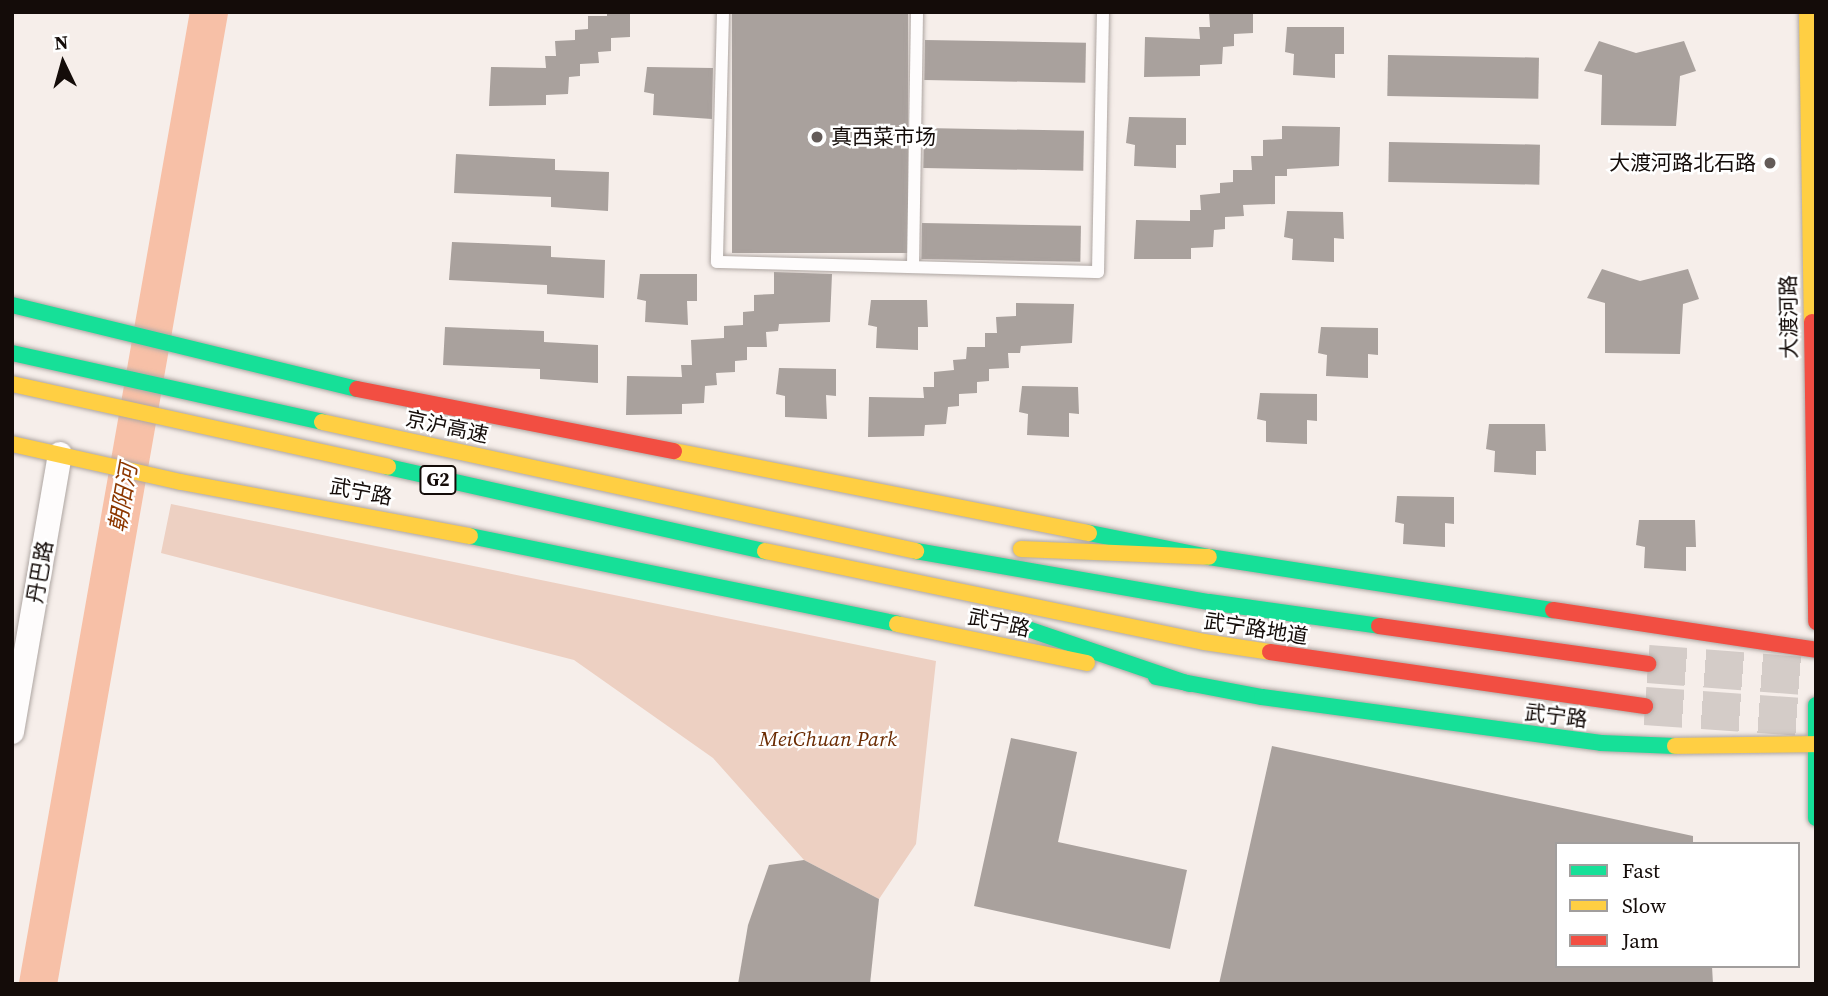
<!DOCTYPE html>
<meta charset="utf-8">
<style>
body{margin:0}
#map{position:relative;width:1828px;height:996px;overflow:hidden;background:#f6eeea;font-family:"Source Serif 4","Noto Sans SC",serif}
div>[style]{position:absolute}
.green>*{inset:0;background:#edd0c2}
.river>*{height:38px;margin:-19px;padding:0 19px;transform-origin:19px;border-radius:19px;background:#f7c0a7}
.building>*{inset:0;background:#a9a19d;transform-origin:0 0}
.highway-tunnel>*{height:38px;margin-top:-19px;transform-origin:0;background:repeating-linear-gradient(90deg,#d4ccc8 0 38px,transparent 0 57px)}
.roads{filter:drop-shadow(0 0 2px #aea6a2) drop-shadow(0 0 2px #aea6a2)}
.lane>*{height:12px;margin:-6px;padding:0 6px;transform-origin:6px;border-radius:6px;background:#fefcfc}
.street>*{height:24px;margin:-12px;padding:0 12px;transform-origin:12px;border-radius:12px;background:#fefcfc}
.fast>*{height:16px;margin:-8px;padding:0 8px;transform-origin:8px;border-radius:8px;background:#16e098}
.slow>*{height:16px;margin:-8px;padding:0 8px;transform-origin:8px;border-radius:8px;background:#ffcf43}
.jam>*{height:16px;margin:-8px;padding:0 8px;transform-origin:8px;border-radius:8px;background:#f24e42}
.dots>*{width:19px;height:19px;translate:-50% -50%;box-sizing:border-box;border:4px solid #fff;border-radius:50%}
span{translate:-50% -50%;white-space:nowrap;text-align:center;line-height:1.15;-webkit-text-stroke:5px #fff;paint-order:stroke}
.shield-label span{padding:2px 5px;background:#fff;border:2px solid;border-radius:5px;-webkit-text-stroke-width:0}
.shield-label{font-size:19px;color:#140c09;font-weight:700}
.poi-label{font-size:21px;color:#140c09}
.left{translate:0 -50%;text-align:left}
.right{translate:-100% -50%;text-align:right}
.street-label{font-size:21px;color:#140c09}
.park-label{font-size:21px;color:#6a2a01;font-style:italic}
.water-label{font-size:23px;color:#8d3800;font-style:italic}
.frame{position:absolute;inset:0;border:14px solid #140c09;pointer-events:none}
.legend{position:absolute;left:1555px;top:842px;width:245px;height:126px;box-sizing:border-box;background:#fff;border:2px solid #a19e9d;margin:0;padding:9px 12px;list-style:none;font-size:21px;color:#140c09}
.legend li{display:flex;align-items:center;gap:14px;height:35px}
.legend b{width:35px;border:2px solid #a19e9d}
.north{position:absolute;left:28px;top:28px;width:70px;height:70px;-webkit-text-stroke:5px #fff;paint-order:stroke;rotate:355deg;font-size:19px;font-weight:700;line-height:28px;text-align:center;color:#140c09}
.north::after{content:'';display:block;margin:auto;width:24px;height:32px;background:#140c09;clip-path:polygon(50% 0,100% 100%,50% 72%,0 100%)}
</style>
<div id="map">
<div class="green">
<div style="clip-path:polygon(171px 504px,936px 661px,916px 844px,879px 899px,804px 860px,713px 758px,574px 660px,161px 553px)"></div>
</div>
<div class="river">
<div style="left:38px;top:984px;width:987px;rotate:-80.02deg"></div>
</div>
<div class="building">
<div style="clip-path:polygon(607px 12px,630px 12px,630px 37px,611px 38px,611px 51px,598px 52px,599px 63px,580px 64px,580px 76px,569px 77px,568px 94px,546px 95px,546px 105px,489px 106px,491px 67px,546px 68px,545px 56px,556px 56px,555px 41px,575px 40px,575px 30px,588px 29px,588px 16px,607px 16px)"></div>
<div style="left:732px;top:12px;width:176px;height:241px"></div>
<div style="clip-path:polygon(1209px 12px,1253px 12px,1253px 33px,1234px 34px,1234px 46px,1223px 47px,1222px 64px,1200px 65px,1200px 76px,1144px 77px,1145px 37px,1200px 39px,1199px 27px,1210px 27px)"></div>
<div style="clip-path:polygon(1287px 27px,1344px 27px,1344px 54px,1335px 54px,1335px 78px,1293px 75px,1294px 54px,1285px 52px)"></div>
<div style="left:925px;top:40px;width:161px;height:40px;rotate:1deg"></div>
<div style="clip-path:polygon(1599px 41px,1636px 53px,1684px 41px,1696px 71px,1680px 76px,1676px 126px,1601px 125px,1602px 75px,1584px 71px)"></div>
<div style="left:1388px;top:55px;width:151px;height:41px;rotate:1deg"></div>
<div style="clip-path:polygon(647px 67px,713px 68px,712px 119px,653px 115px,654px 94px,644px 92px)"></div>
<div style="clip-path:polygon(1129px 117px,1186px 118px,1186px 145px,1176px 145px,1176px 168px,1134px 166px,1135px 145px,1126px 143px)"></div>
<div style="clip-path:polygon(1282px 126px,1340px 127px,1339px 166px,1287px 169px,1287px 176px,1275px 176px,1275px 204px,1243px 205px,1244px 216px,1225px 217px,1225px 229px,1214px 230px,1213px 247px,1191px 248px,1191px 259px,1134px 259px,1136px 220px,1190px 221px,1190px 210px,1201px 210px,1200px 195px,1220px 193px,1220px 183px,1233px 182px,1233px 170px,1252px 170px,1251px 156px,1263px 156px,1263px 140px,1282px 139px)"></div>
<div style="left:924px;top:128px;width:160px;height:40px;rotate:1deg"></div>
<div style="left:1389px;top:142px;width:151px;height:40px;rotate:1deg"></div>
<div style="clip-path:polygon(456px 154px,555px 159px,555px 170px,609px 172px,608px 211px,551px 207px,551px 197px,454px 193px)"></div>
<div style="clip-path:polygon(1287px 211px,1343px 212px,1344px 239px,1334px 238px,1334px 262px,1292px 260px,1293px 239px,1284px 237px)"></div>
<div style="left:922px;top:223px;width:159px;height:36px;rotate:1deg"></div>
<div style="clip-path:polygon(452px 242px,551px 246px,551px 257px,605px 260px,604px 298px,547px 294px,547px 285px,449px 280px)"></div>
<div style="clip-path:polygon(1602px 269px,1640px 281px,1688px 269px,1699px 299px,1683px 304px,1680px 354px,1605px 353px,1605px 303px,1587px 298px)"></div>
<div style="clip-path:polygon(774px 272px,832px 274px,830px 322px,779px 324px,778px 331px,766px 332px,767px 347px,747px 347px,747px 360px,735px 361px,735px 372px,716px 373px,717px 385px,705px 386px,704px 403px,682px 404px,682px 414px,626px 415px,627px 376px,682px 377px,681px 365px,692px 365px,691px 340px,724px 338px,724px 326px,743px 325px,743px 312px,754px 311px,754px 295px,774px 294px)"></div>
<div style="clip-path:polygon(640px 274px,697px 274px,697px 301px,687px 301px,688px 325px,645px 322px,646px 301px,637px 299px)"></div>
<div style="clip-path:polygon(871px 300px,927px 300px,928px 327px,918px 327px,918px 350px,876px 348px,877px 327px,868px 325px)"></div>
<div style="clip-path:polygon(1016px 303px,1074px 304px,1072px 343px,1021px 346px,1020px 353px,1008px 353px,1009px 368px,989px 369px,989px 381px,977px 382px,977px 393px,959px 394px,959px 406px,948px 407px,946px 424px,925px 425px,924px 436px,868px 437px,869px 397px,924px 398px,923px 387px,934px 387px,934px 372px,954px 370px,953px 360px,966px 359px,967px 347px,985px 347px,985px 333px,997px 333px,996px 317px,1016px 316px)"></div>
<div style="clip-path:polygon(445px 327px,544px 331px,544px 342px,598px 345px,598px 383px,540px 379px,540px 369px,443px 365px)"></div>
<div style="clip-path:polygon(1321px 327px,1378px 328px,1378px 355px,1368px 354px,1368px 378px,1326px 376px,1327px 355px,1318px 353px)"></div>
<div style="clip-path:polygon(779px 368px,836px 369px,836px 396px,826px 395px,827px 419px,785px 417px,785px 396px,776px 394px)"></div>
<div style="clip-path:polygon(1022px 386px,1078px 387px,1079px 414px,1069px 413px,1069px 437px,1027px 435px,1028px 414px,1019px 412px)"></div>
<div style="clip-path:polygon(1260px 393px,1317px 394px,1317px 421px,1307px 420px,1307px 444px,1266px 442px,1266px 421px,1257px 419px)"></div>
<div style="clip-path:polygon(1489px 424px,1545px 424px,1546px 451px,1536px 451px,1536px 475px,1494px 472px,1495px 451px,1486px 449px)"></div>
<div style="clip-path:polygon(1397px 496px,1454px 497px,1454px 524px,1445px 523px,1445px 547px,1403px 544px,1404px 524px,1395px 522px)"></div>
<div style="clip-path:polygon(1639px 520px,1695px 520px,1696px 547px,1686px 547px,1686px 571px,1644px 568px,1645px 547px,1636px 545px)"></div>
<div style="clip-path:polygon(1011px 738px,1077px 752px,1058px 842px,1187px 870px,1170px 949px,974px 906px)"></div>
<div style="clip-path:polygon(1272px 746px,1693px 836px,1693px 844px,1557px 844px,1557px 966px,1712px 966px,1713px 984px,1219px 984px)"></div>
<div style="clip-path:polygon(804px 860px,879px 899px,870px 984px,738px 984px,748px 925px,769px 865px)"></div>
</div>
<div class="highway-tunnel">
<div style="left:1648px;top:664px;width:169px;rotate:4.4deg"></div>
<div style="left:1645px;top:706px;width:171px;rotate:4deg"></div>
</div>
<div class="roads">
<div class="lane">
<div style="left:723px;top:12px;width:250px;rotate:91.4deg"></div>
<div style="left:717px;top:262px;width:381px;rotate:1.5deg"></div>
<div style="left:1098px;top:272px;width:260px;rotate:-88.9deg"></div>
<div style="left:913px;top:267px;width:255px;rotate:-89.1deg"></div>
</div>
<div class="street">
<div style="left:12px;top:732px;width:282px;rotate:-80.2deg"></div>
</div>
<div class="fast">
<div style="left:12px;top:305px;width:355px;rotate:13.7deg"></div>
<div style="left:12px;top:353px;width:318px;rotate:12.5deg"></div>
<div style="left:388px;top:467px;width:386px;rotate:12.6deg"></div>
<div style="left:1089px;top:533px;width:122px;rotate:11.3deg"></div>
<div style="left:1209px;top:557px;width:348px;rotate:8.8deg"></div>
<div style="left:470px;top:536px;width:436px;rotate:11.6deg"></div>
<div style="left:916px;top:551px;width:297px;rotate:9.9deg"></div>
<div style="left:1209px;top:602px;width:172px;rotate:8deg"></div>
<div style="left:1016px;top:625px;width:183px;rotate:18.8deg"></div>
<div style="left:1156px;top:677px;width:108px;rotate:10.7deg"></div>
<div style="left:1262px;top:697px;width:342px;rotate:7.7deg"></div>
<div style="left:1601px;top:743px;width:74px;rotate:2.3deg"></div>
<div style="left:1816px;top:705px;width:113px;rotate:90deg"></div>
</div>
<div class="slow">
<div style="left:1807px;top:12px;width:310px;rotate:89.1deg"></div>
<div style="left:12px;top:384px;width:385px;rotate:12.4deg"></div>
<div style="left:322px;top:422px;width:608px;rotate:12.25deg"></div>
<div style="left:12px;top:444px;width:173px;rotate:12.7deg"></div>
<div style="left:181px;top:482px;width:294px;rotate:10.6deg"></div>
<div style="left:674px;top:451px;width:423px;rotate:11.2deg"></div>
<div style="left:1021px;top:549px;width:188px;rotate:2.4deg"></div>
<div style="left:765px;top:551px;width:448px;rotate:11.7deg"></div>
<div style="left:1204px;top:642px;width:67px;rotate:8.6deg"></div>
<div style="left:897px;top:624px;width:194px;rotate:11.6deg"></div>
<div style="left:1675px;top:746px;width:141px;rotate:-0.8deg"></div>
</div>
<div class="jam">
<div style="left:1812px;top:322px;width:300px;rotate:89.2deg"></div>
<div style="left:357px;top:389px;width:323px;rotate:11.1deg"></div>
<div style="left:1553px;top:610px;width:266px;rotate:8.6deg"></div>
<div style="left:1379px;top:626px;width:272px;rotate:8deg"></div>
<div style="left:1270px;top:652px;width:379px;rotate:8.2deg"></div>
</div>
</div>
<div class="dots">
<div style="left:817px;top:137px;background:#635b58"></div>
<div style="left:1770px;top:163px;background:#635b58"></div>
</div>
<div class="shield-label">
<span style="left:438px;top:480px">G2</span>
</div>
<div class="poi-label">
<span class="left" style="left:831px;top:137px">真西菜市场</span>
<span class="right" style="left:1756px;top:163px">大渡河路北石路</span>
</div>
<div class="street-label">
<span style="left:1789px;top:317px;rotate:-91deg">大渡河路</span>
<span style="left:447px;top:427px;rotate:12deg">京沪高速</span>
<span style="left:361px;top:492px;rotate:11deg">武宁路</span>
<span style="left:40px;top:572px;rotate:-80deg">丹巴路</span>
<span style="left:999px;top:623px;rotate:12deg">武宁路</span>
<span style="left:1256px;top:629px;rotate:9deg">武宁路地道</span>
<span style="left:1556px;top:716px;rotate:7deg">武宁路</span>
</div>
<div class="park-label">
<span style="left:828px;top:739px">MeiChuan Park</span>
</div>
<div class="water-label">
<span style="left:123px;top:498px;rotate:-80deg">朝阳河</span>
</div>
<div class="frame"></div>
<ul class="legend">
<li><b style="height:9px;background:#16e098"></b>Fast</li>
<li><b style="height:9px;background:#ffcf43"></b>Slow</li>
<li><b style="height:9px;background:#f24e42"></b>Jam</li>
</ul>
<div class="north">N</div>
</div>
